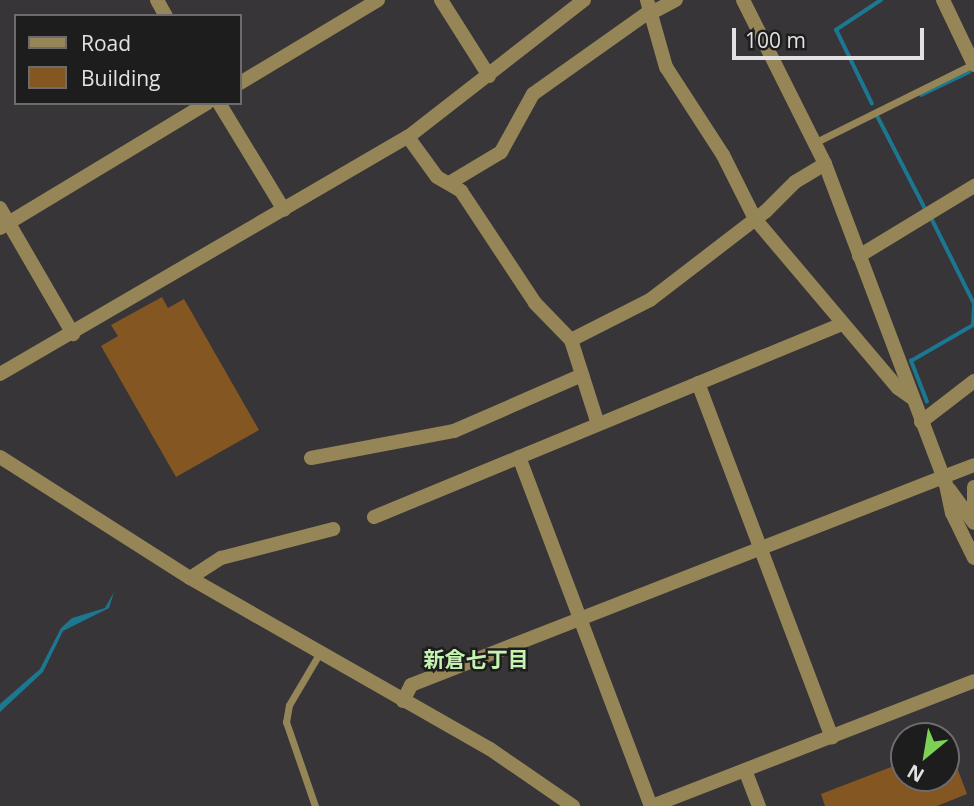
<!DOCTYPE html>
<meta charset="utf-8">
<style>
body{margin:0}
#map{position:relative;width:974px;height:806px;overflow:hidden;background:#373538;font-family:"Open Sans","Noto Sans JP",sans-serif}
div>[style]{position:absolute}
.water>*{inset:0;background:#1c7790}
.stream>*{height:3.5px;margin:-1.75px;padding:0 1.75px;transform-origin:1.75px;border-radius:1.75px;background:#1c7790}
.building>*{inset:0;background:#835622}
.service>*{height:7px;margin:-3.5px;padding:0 3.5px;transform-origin:3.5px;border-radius:3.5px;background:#968657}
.minor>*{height:14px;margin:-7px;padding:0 7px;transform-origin:7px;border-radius:7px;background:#968657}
.tertiary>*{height:14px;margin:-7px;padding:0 7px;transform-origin:7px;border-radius:7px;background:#968657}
span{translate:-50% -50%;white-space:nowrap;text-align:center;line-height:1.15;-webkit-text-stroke:5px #1e1d1e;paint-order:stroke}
.neighbourhood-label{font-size:21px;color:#c5f4b2;font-weight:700}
.legend{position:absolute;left:14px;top:14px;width:228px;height:91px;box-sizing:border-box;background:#1e1d1e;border:2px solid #6d6b6d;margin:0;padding:9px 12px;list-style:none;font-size:21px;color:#e3e1e3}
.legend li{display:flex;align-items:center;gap:14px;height:35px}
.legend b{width:35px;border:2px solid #6d6b6d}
.north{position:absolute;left:890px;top:722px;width:70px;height:70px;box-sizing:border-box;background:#1e1d1e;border:2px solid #6d6b6d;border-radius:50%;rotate:210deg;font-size:19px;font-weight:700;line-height:28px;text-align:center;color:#e3e1e3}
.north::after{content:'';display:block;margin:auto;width:24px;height:32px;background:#7dd154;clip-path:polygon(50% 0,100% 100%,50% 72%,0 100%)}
.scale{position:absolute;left:732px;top:28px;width:192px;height:32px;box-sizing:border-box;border:4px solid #e3e1e3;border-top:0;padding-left:9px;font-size:21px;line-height:24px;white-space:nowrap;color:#e3e1e3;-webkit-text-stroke:5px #1e1d1e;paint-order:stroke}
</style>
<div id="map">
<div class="water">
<div style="clip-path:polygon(114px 592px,109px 608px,63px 631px,43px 672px,0 712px,0 704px,40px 669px,61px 628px,72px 618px,105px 608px)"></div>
</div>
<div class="stream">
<div style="left:921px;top:95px;width:53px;rotate:-25.6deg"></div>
<div style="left:872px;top:104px;width:82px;rotate:-115.9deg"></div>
<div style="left:836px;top:30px;width:54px;rotate:-33.7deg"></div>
<div style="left:877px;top:115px;width:105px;rotate:62.7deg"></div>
<div style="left:927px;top:402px;width:44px;rotate:-111.3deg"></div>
<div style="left:911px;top:361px;width:72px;rotate:-30.1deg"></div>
<div style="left:973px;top:325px;width:21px;rotate:-87deg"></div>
<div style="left:974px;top:304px;width:96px;rotate:-116.6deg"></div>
</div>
<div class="building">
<div style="clip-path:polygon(162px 297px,168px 308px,184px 299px,259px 430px,176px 477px,101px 346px,118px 336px,111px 325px)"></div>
<div style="clip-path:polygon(947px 741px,967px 794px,937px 806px,825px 806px,821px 794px,904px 762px,904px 778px,946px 778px)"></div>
</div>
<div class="service">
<div style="left:814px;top:143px;width:178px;rotate:-26.4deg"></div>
<div style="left:315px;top:806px;width:89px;rotate:-109deg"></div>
<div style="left:286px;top:722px;width:17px;rotate:-80deg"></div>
<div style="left:289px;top:705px;width:59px;rotate:-59.5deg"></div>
</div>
<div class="minor">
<div style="left:157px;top:0;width:18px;rotate:61deg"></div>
<div style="left:441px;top:0;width:90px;rotate:57.7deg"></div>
<div style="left:647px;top:0;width:70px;rotate:74.2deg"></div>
<div style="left:666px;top:67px;width:105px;rotate:57.1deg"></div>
<div style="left:723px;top:155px;width:72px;rotate:63.4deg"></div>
<div style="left:755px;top:219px;width:221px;rotate:49.8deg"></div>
<div style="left:898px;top:388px;width:16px;rotate:35deg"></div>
<div style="left:943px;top:0;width:72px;rotate:64.5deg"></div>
<div style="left:653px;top:12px;width:26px;rotate:-28deg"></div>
<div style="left:240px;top:83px;width:161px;rotate:-31deg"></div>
<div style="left:219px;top:103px;width:125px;rotate:58.7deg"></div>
<div style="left:408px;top:137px;width:49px;rotate:54.1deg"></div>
<div style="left:437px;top:177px;width:28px;rotate:30deg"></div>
<div style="left:461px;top:191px;width:134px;rotate:56.5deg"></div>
<div style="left:535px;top:303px;width:52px;rotate:45.8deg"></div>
<div style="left:571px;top:340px;width:88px;rotate:72.2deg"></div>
<div style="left:451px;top:182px;width:58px;rotate:-31deg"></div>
<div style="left:501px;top:152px;width:66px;rotate:-61.1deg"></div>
<div style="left:533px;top:94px;width:147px;rotate:-35.3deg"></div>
<div style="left:0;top:208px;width:146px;rotate:59.9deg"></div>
<div style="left:0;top:228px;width:242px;rotate:-31.1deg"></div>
<div style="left:859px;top:256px;width:135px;rotate:-31.3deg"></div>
<div style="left:571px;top:340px;width:89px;rotate:-26.9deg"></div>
<div style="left:650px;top:300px;width:146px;rotate:-37.5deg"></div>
<div style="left:766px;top:211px;width:41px;rotate:-45deg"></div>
<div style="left:795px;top:182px;width:35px;rotate:-31deg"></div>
<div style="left:0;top:374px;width:472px;rotate:-30.2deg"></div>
<div style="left:408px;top:137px;width:223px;rotate:-37.9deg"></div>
<div style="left:698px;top:383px;width:379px;rotate:69.3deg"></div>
<div style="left:921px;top:422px;width:67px;rotate:-37.7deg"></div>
<div style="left:0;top:457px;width:225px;rotate:32.5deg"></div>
<div style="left:190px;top:578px;width:345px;rotate:29.7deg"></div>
<div style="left:490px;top:749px;width:101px;rotate:34.5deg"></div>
<div style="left:519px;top:457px;width:373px;rotate:69.3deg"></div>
<div style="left:311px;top:458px;width:146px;rotate:-10.7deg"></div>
<div style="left:454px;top:431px;width:140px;rotate:-23.6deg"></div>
<div style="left:374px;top:517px;width:506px;rotate:-22.41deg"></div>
<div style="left:190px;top:578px;width:37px;rotate:-33deg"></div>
<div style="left:221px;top:558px;width:116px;rotate:-14.5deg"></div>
<div style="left:403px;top:701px;width:18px;rotate:-63deg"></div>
<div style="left:411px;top:685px;width:571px;rotate:-21.35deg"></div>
<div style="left:745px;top:770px;width:39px;rotate:69deg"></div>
<div style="left:652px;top:806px;width:345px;rotate:-21.2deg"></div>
</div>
<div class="tertiary">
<div style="left:743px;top:0;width:183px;rotate:63.4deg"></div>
<div style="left:825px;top:164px;width:343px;rotate:69.3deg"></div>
<div style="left:946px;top:485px;width:29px;rotate:78deg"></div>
<div style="left:952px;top:513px;width:50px;rotate:63.9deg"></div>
<div style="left:943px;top:477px;width:33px;rotate:-21deg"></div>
<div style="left:949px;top:489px;width:42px;rotate:53.7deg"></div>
<div style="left:974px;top:520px;width:33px;rotate:-90deg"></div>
</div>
<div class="neighbourhood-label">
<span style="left:476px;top:659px">新倉七丁目</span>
</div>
<ul class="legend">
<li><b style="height:9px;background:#968657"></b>Road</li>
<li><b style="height:19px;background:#835622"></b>Building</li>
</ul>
<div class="north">N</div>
<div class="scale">100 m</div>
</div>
